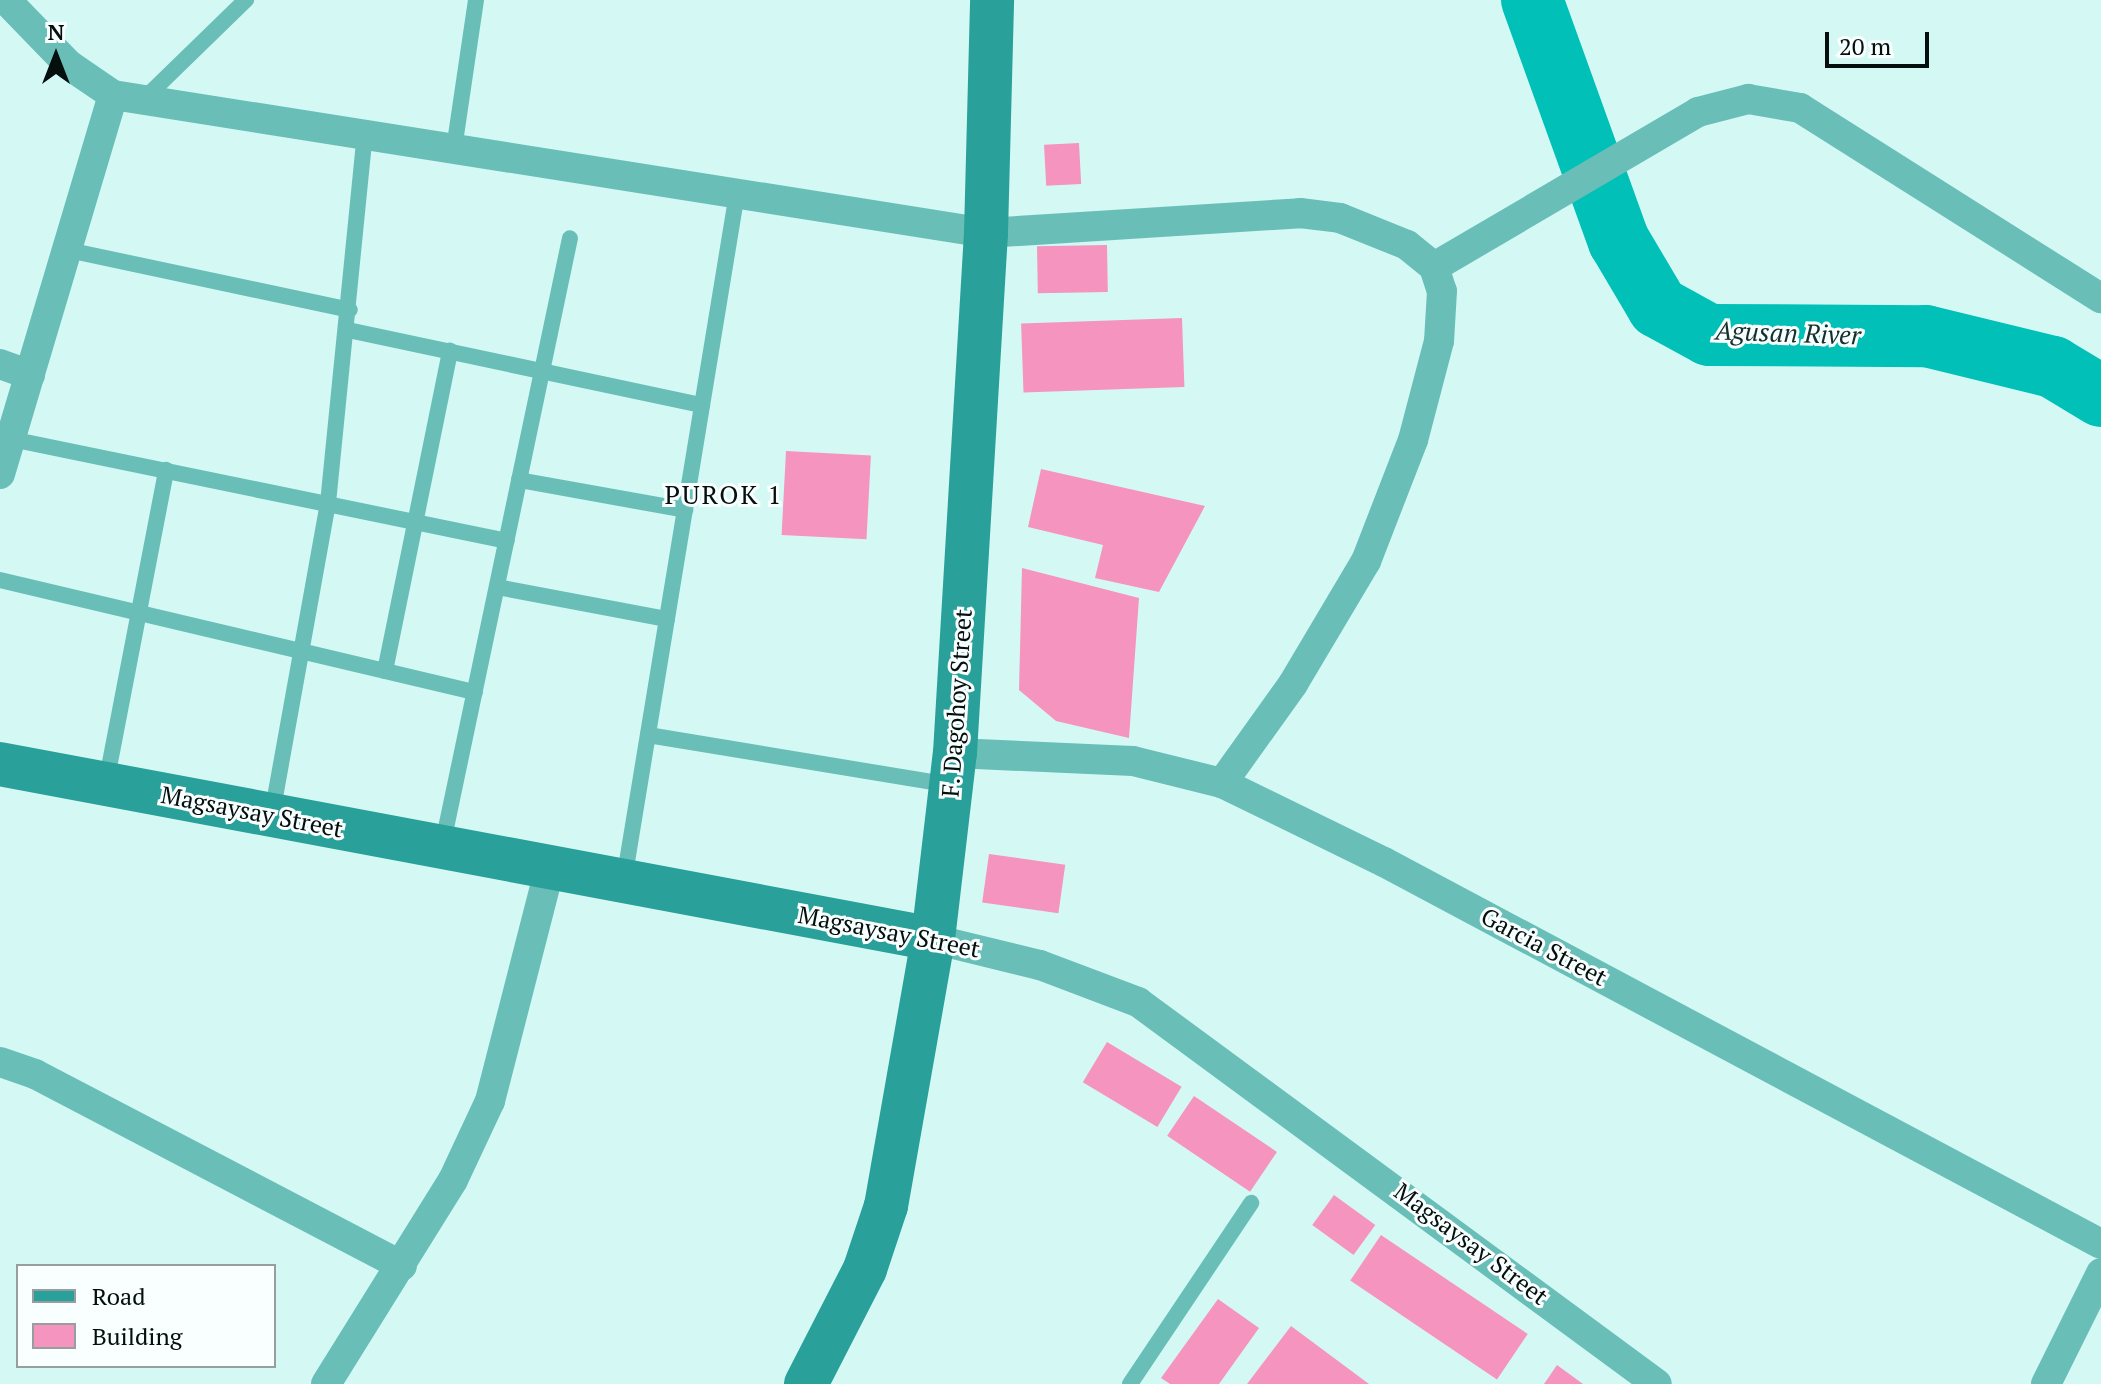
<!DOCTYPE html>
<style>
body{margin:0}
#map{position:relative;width:2101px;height:1384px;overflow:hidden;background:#d4f9f5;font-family:"PT Serif",serif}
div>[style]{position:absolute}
.river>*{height:62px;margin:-31px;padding:0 31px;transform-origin:31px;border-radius:31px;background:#00c0b7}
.building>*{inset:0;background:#f594bf;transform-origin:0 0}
.lane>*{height:16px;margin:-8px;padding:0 8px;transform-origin:8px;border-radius:8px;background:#69bfb8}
.street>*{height:30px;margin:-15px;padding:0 15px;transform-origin:15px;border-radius:15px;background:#69bfb8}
.secondary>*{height:44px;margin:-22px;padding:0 22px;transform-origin:22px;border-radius:22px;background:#29a099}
span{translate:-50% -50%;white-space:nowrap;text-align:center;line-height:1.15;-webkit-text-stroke:6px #f8fffe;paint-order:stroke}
.street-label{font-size:24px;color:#040f0e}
.water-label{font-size:26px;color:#17302e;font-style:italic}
.neighbourhood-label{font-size:26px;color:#040f0e;letter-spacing:2px}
.legend{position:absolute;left:16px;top:1264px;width:260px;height:104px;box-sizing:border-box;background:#f8fffe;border:2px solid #969f9e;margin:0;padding:10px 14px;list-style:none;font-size:24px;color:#040f0e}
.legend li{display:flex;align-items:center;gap:16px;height:40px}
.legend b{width:40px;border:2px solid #969f9e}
.north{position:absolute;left:16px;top:16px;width:80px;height:80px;-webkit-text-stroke:6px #f8fffe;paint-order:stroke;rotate:0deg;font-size:22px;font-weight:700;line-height:32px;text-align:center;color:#040f0e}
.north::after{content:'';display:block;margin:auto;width:28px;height:36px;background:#040f0e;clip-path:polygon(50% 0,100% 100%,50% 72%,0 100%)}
.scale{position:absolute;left:1825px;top:32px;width:104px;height:36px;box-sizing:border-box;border:4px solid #040f0e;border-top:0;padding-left:10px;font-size:24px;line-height:28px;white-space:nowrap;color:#040f0e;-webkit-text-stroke:6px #f8fffe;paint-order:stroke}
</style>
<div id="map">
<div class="river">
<div style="left:1532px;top:0;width:256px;rotate:70.2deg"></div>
<div style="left:1619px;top:241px;width:77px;rotate:59.4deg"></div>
<div style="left:1658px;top:307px;width:58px;rotate:28.8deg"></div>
<div style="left:1709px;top:335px;width:217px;rotate:0.3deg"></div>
<div style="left:1926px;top:336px;width:131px;rotate:13.7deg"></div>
<div style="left:2053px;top:367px;width:56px;rotate:31.1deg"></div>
</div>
<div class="building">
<div style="left:1079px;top:143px;width:41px;height:35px;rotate:87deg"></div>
<div style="left:1107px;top:245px;width:47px;height:70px;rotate:89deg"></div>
<div style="left:1182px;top:318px;width:69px;height:161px;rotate:88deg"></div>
<div style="left:786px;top:451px;width:85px;height:84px;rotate:3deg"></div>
<div style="clip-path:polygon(1041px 469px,1205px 506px,1159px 592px,1095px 578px,1103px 545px,1028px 527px)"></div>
<div style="clip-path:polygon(1022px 568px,1139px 598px,1129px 738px,1056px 721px,1019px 690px)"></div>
<div style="left:989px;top:854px;width:77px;height:49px;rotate:8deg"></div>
<div style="left:1107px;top:1042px;width:87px;height:47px;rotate:31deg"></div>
<div style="left:1194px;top:1096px;width:100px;height:48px;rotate:34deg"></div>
<div style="left:1334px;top:1195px;width:51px;height:37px;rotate:36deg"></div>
<div style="left:1381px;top:1235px;width:177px;height:55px;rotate:34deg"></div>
<div style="clip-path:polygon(1218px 1299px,1259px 1328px,1219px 1384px,1170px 1384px,1161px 1378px)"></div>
<div style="clip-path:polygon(1291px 1326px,1369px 1384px,1247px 1384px)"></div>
<div style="clip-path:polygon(1557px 1365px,1583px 1384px,1544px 1384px)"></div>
</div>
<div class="lane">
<div style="left:143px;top:100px;width:144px;rotate:-44.2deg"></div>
<div style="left:454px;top:149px;width:151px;rotate:-81.6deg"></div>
<div style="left:68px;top:250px;width:288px;rotate:12deg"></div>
<div style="left:348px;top:330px;width:362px;rotate:12deg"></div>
<div style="left:11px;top:439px;width:506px;rotate:11.62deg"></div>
<div style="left:519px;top:480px;width:169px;rotate:10.2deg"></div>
<div style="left:0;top:580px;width:488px;rotate:13.3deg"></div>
<div style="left:497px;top:587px;width:173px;rotate:10.7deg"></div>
<div style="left:385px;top:671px;width:327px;rotate:-78.5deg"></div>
<div style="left:648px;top:735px;width:306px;rotate:9.4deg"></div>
<div style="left:106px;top:783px;width:319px;rotate:-79.1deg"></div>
<div style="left:272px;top:814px;width:316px;rotate:-79.8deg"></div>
<div style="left:328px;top:503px;width:371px;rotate:-84.3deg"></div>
<div style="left:442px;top:847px;width:622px;rotate:-78.13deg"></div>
<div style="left:624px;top:880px;width:696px;rotate:-80.66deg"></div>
<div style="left:1130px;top:1384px;width:218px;rotate:-56.2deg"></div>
</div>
<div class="street">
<div style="left:6px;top:0;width:91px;rotate:45.9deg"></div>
<div style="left:69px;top:65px;width:53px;rotate:34.3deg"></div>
<div style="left:113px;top:95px;width:884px;rotate:8.98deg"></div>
<div style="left:986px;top:233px;width:315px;rotate:-3.6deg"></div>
<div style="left:1300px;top:213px;width:40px;rotate:7.1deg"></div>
<div style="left:1340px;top:218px;width:72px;rotate:21.9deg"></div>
<div style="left:1407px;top:245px;width:35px;rotate:39deg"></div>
<div style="left:1434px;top:267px;width:25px;rotate:72deg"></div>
<div style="left:1442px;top:291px;width:50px;rotate:93.4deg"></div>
<div style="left:1439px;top:341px;width:102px;rotate:104.7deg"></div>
<div style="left:1413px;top:440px;width:130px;rotate:111.2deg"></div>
<div style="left:1366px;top:561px;width:143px;rotate:120.7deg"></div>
<div style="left:1293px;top:684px;width:122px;rotate:125.6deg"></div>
<div style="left:1434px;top:267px;width:306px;rotate:-30.4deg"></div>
<div style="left:1698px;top:112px;width:52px;rotate:-14.6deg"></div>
<div style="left:1748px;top:99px;width:53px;rotate:9.8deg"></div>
<div style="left:1800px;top:108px;width:356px;rotate:32.3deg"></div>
<div style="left:0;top:364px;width:32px;rotate:20deg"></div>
<div style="left:0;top:474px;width:395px;rotate:-73.4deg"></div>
<div style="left:955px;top:753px;width:178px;rotate:2.6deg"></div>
<div style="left:1133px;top:761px;width:92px;rotate:13.9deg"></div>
<div style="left:1222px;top:783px;width:180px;rotate:26deg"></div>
<div style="left:1384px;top:862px;width:812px;rotate:28.05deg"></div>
<div style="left:933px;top:939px;width:110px;rotate:13.7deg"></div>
<div style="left:1040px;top:965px;width:105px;rotate:20.7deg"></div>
<div style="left:1138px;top:1002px;width:644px;rotate:36.35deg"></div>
<div style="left:0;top:1062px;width:37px;rotate:19deg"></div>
<div style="left:35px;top:1074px;width:414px;rotate:27.6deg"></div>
<div style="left:326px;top:1384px;width:240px;rotate:-58.1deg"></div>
<div style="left:453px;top:1180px;width:87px;rotate:-64.9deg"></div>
<div style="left:490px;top:1101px;width:241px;rotate:-75.6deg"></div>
<div style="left:2046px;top:1384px;width:124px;rotate:-63.6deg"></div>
</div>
<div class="secondary">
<div style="left:0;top:764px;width:949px;rotate:10.62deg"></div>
<div style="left:806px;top:1384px;width:129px;rotate:-62.8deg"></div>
<div style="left:865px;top:1269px;width:66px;rotate:-71.6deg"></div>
<div style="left:886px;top:1206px;width:271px;rotate:-80deg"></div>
<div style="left:933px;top:939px;width:187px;rotate:-83.3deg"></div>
<div style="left:955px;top:753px;width:521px;rotate:-86.59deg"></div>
<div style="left:986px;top:233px;width:233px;rotate:-88.5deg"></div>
</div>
<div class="street-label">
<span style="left:957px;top:703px;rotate:-86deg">F. Dagohoy Street</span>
<span style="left:252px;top:812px;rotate:11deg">Magsaysay Street</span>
<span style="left:889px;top:932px;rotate:11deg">Magsaysay Street</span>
<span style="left:1544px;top:947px;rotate:28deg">Garcia Street</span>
<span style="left:1471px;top:1244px;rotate:37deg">Magsaysay Street</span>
</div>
<div class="water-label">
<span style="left:1788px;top:333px;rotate:2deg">Agusan River</span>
</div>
<div class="neighbourhood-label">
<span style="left:724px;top:495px">PUROK 1</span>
</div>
<ul class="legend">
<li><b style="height:10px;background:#29a099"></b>Road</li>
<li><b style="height:22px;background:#f594bf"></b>Building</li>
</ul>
<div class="north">N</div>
<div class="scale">20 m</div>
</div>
